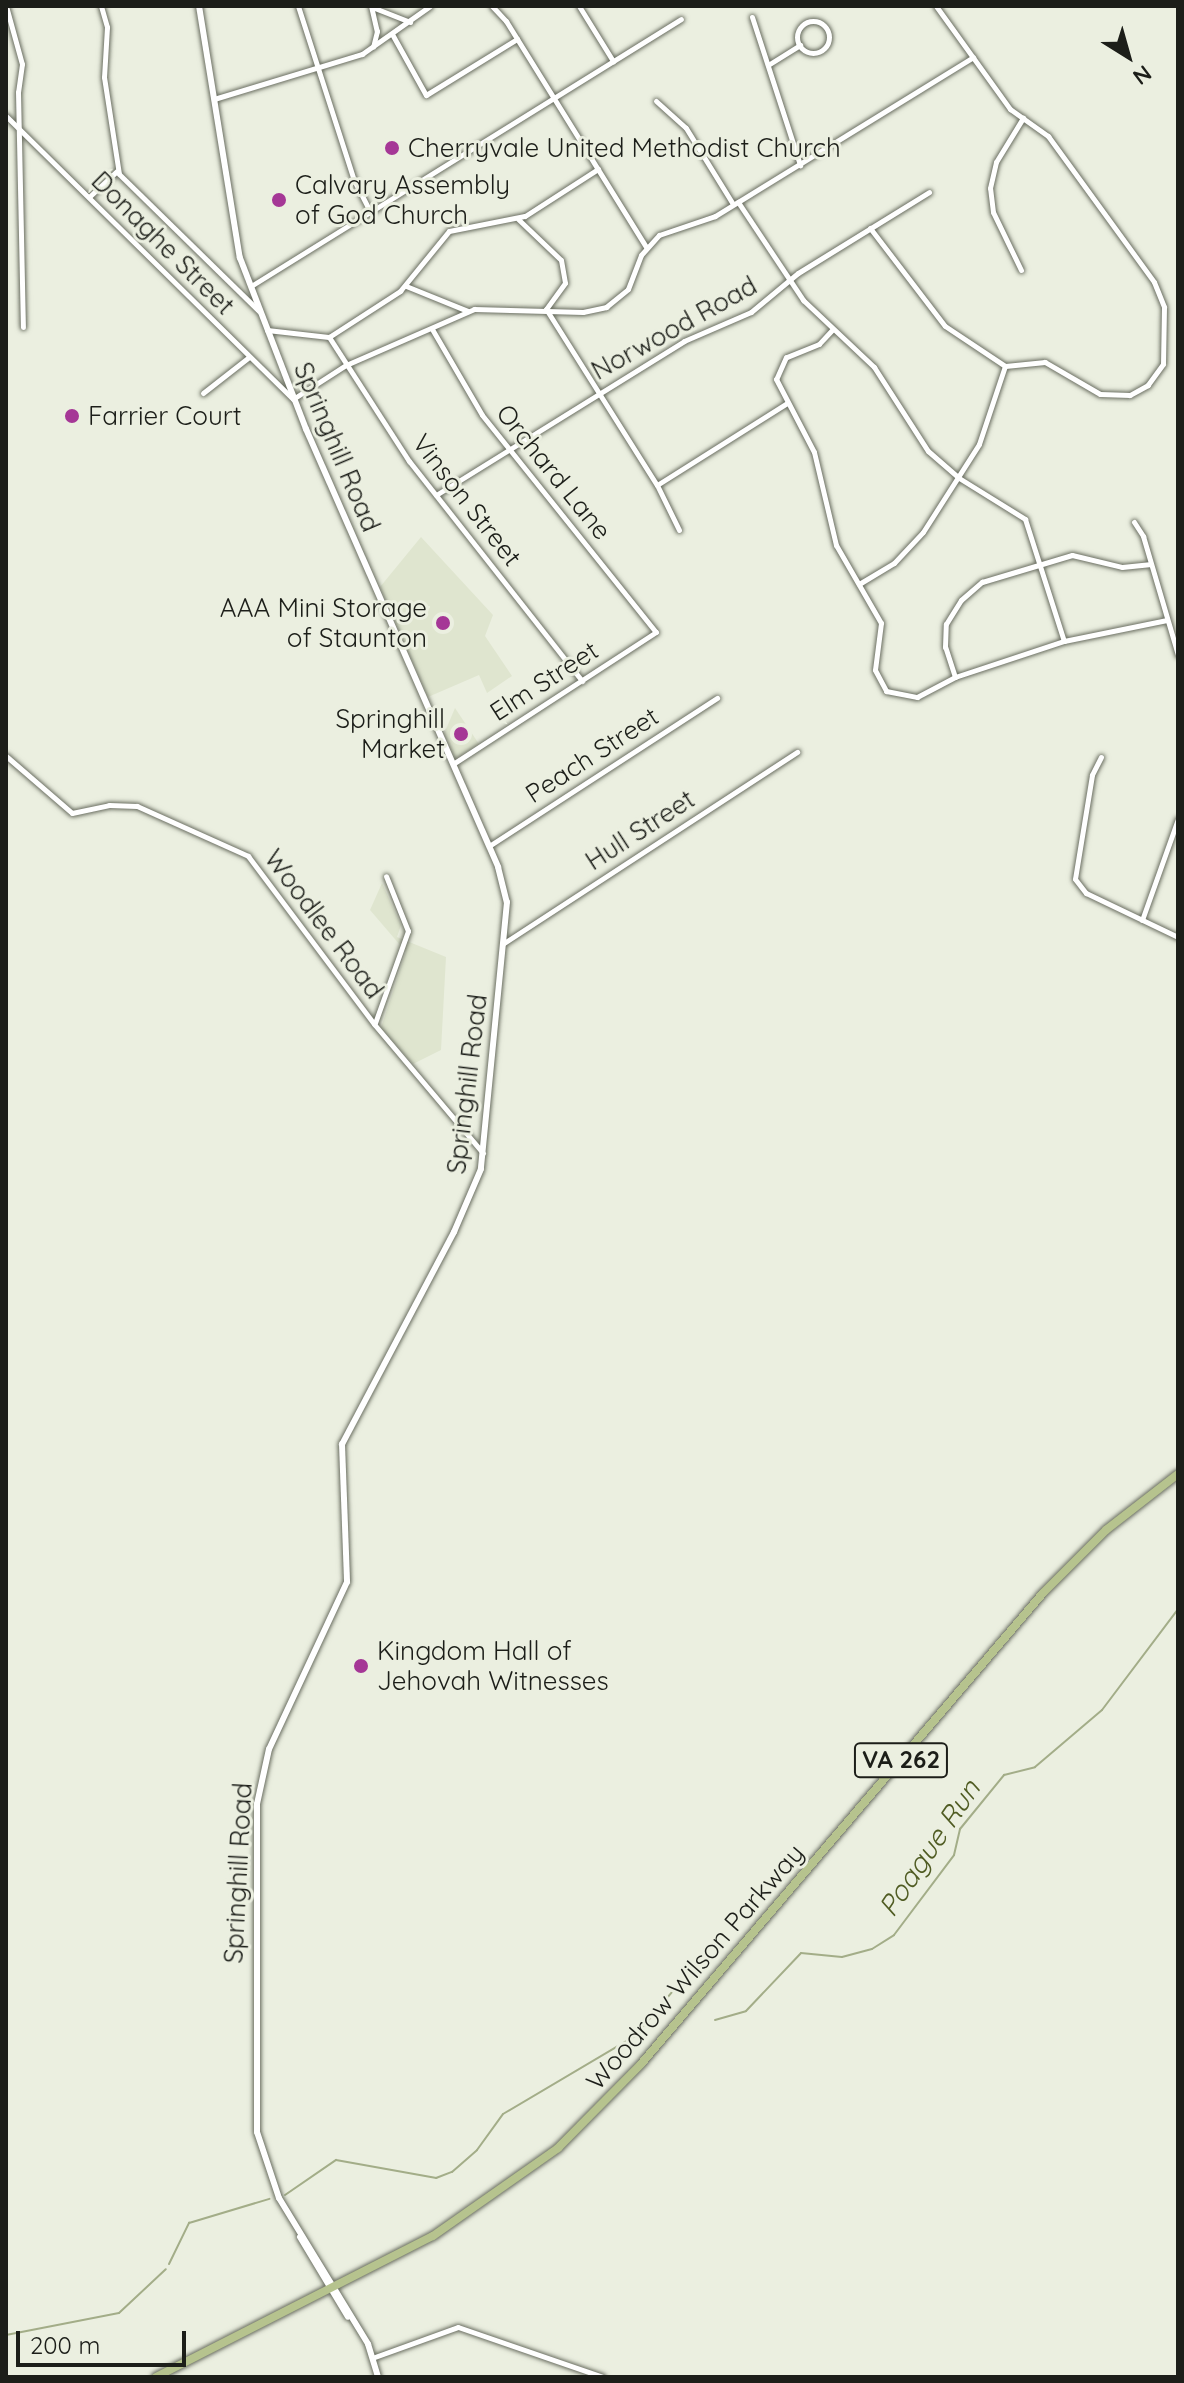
<!DOCTYPE html>
<style>
body{margin:0}
#map{position:relative;width:1184px;height:2383px;overflow:hidden;background:#ebefe0;font-family:Quicksand,sans-serif}
div>[style]{position:absolute}
.built>*{inset:0;background:#dfe5cf}
.stream>*{height:2px;margin:-1px;padding:0 1px;transform-origin:1px;border-radius:1px;background:#a3ad88}
.roads{filter:drop-shadow(0 0 2px #6a6e61) drop-shadow(0 0 2px #6a6e61)}
.minor>*{height:5px;margin:-2.5px;padding:0 2.5px;transform-origin:2.5px;border-radius:2.5px;background:#fff}
.minor>.ring{margin:-2.5px;padding:0;box-sizing:content-box;background:none;border:5px solid #fff;border-radius:50%}
.tertiary>*{height:6px;margin:-3px;padding:0 3px;transform-origin:3px;border-radius:3px;background:#fff}
.trunk>*{height:8px;margin:-4px;padding:0 4px;transform-origin:4px;border-radius:4px;background:#b6c38e}
.dots>*{width:22px;height:22px;translate:-50% -50%;box-sizing:border-box;border:4px solid #ebefe0;border-radius:50%}
span{translate:-50% -50%;white-space:nowrap;text-align:center;line-height:1.15;-webkit-text-stroke:6px #ebefe0;paint-order:stroke}
.shield-label span{padding:2px 6px;background:#ebefe0;border:2px solid;border-radius:6px;-webkit-text-stroke-width:0}
.shield-label{font-size:24px;color:#1c1e19;font-weight:700}
.poi-label{font-size:26px;color:#1c1e19}
.left{translate:0 -50%;text-align:left}
.right{translate:-100% -50%;text-align:right}
.street-label{font-size:26px;color:#1c1e19}
.water-label{font-size:28px;color:#505c23;font-style:italic}
.frame{position:absolute;inset:0;border:8px solid #1c1e19;pointer-events:none}
.north{position:absolute;left:1088px;top:16px;width:80px;height:80px;-webkit-text-stroke:6px #ebefe0;paint-order:stroke;rotate:143deg;font-size:22px;font-weight:700;line-height:32px;text-align:center;color:#1c1e19}
.north::after{content:'';display:block;margin:auto;width:28px;height:36px;background:#1c1e19;clip-path:polygon(50% 0,100% 100%,50% 72%,0 100%)}
.scale{position:absolute;left:16px;top:2331px;width:170px;height:36px;box-sizing:border-box;border:4px solid #1c1e19;border-top:0;padding-left:10px;font-size:24px;line-height:28px;white-space:nowrap;color:#1c1e19;-webkit-text-stroke:6px #ebefe0;paint-order:stroke}
</style>
<div id="map">
<div class="built">
<div style="clip-path:polygon(421px 537px,493px 615px,485px 636px,512px 676px,487px 693px,479px 675px,428px 697px,380px 587px)"></div>
<div style="clip-path:polygon(455px 708px,479px 744px,455px 759px,444px 734px)"></div>
<div style="clip-path:polygon(382px 883px,401px 925px,397px 937px,446px 957px,441px 1050px,413px 1064px,381px 1028px,406px 952px,370px 910px)"></div>
</div>
<div class="stream">
<div style="left:715px;top:2020px;width:32px;rotate:-16deg"></div>
<div style="left:746px;top:2011px;width:80px;rotate:-46.5deg"></div>
<div style="left:801px;top:1953px;width:41px;rotate:5.6deg"></div>
<div style="left:842px;top:1957px;width:31px;rotate:-15deg"></div>
<div style="left:872px;top:1949px;width:26px;rotate:-32deg"></div>
<div style="left:894px;top:1935px;width:100px;rotate:-53.1deg"></div>
<div style="left:954px;top:1855px;width:27px;rotate:-77deg"></div>
<div style="left:960px;top:1829px;width:70px;rotate:-50.8deg"></div>
<div style="left:1004px;top:1775px;width:32px;rotate:-14deg"></div>
<div style="left:1035px;top:1767px;width:88px;rotate:-40.4deg"></div>
<div style="left:1102px;top:1710px;width:126px;rotate:-53deg"></div>
<div style="left:285px;top:2195px;width:62px;rotate:-34.5deg"></div>
<div style="left:336px;top:2160px;width:102px;rotate:10.2deg"></div>
<div style="left:436px;top:2178px;width:17px;rotate:-21deg"></div>
<div style="left:452px;top:2172px;width:33px;rotate:-41deg"></div>
<div style="left:477px;top:2150px;width:44px;rotate:-54.2deg"></div>
<div style="left:503px;top:2114px;width:153px;rotate:-30.6deg"></div>
<div style="left:635px;top:2036px;width:57px;rotate:-49.9deg"></div>
<div style="left:169px;top:2264px;width:46px;rotate:-64deg"></div>
<div style="left:189px;top:2223px;width:84px;rotate:-16.7deg"></div>
<div style="left:6px;top:2335px;width:115px;rotate:-11deg"></div>
<div style="left:119px;top:2313px;width:64px;rotate:-43.1deg"></div>
</div>
<div class="roads">
<div class="minor">
<div style="left:6px;top:6px;width:60px;rotate:74.6deg"></div>
<div style="left:22px;top:64px;width:28px;rotate:98deg"></div>
<div style="left:18px;top:92px;width:235px;rotate:88.8deg"></div>
<div style="left:101px;top:6px;width:22px;rotate:74deg"></div>
<div style="left:107px;top:27px;width:50px;rotate:93.4deg"></div>
<div style="left:104px;top:77px;width:98px;rotate:81.2deg"></div>
<div style="left:119px;top:174px;width:196px;rotate:44.4deg"></div>
<div style="left:298px;top:6px;width:183px;rotate:72.2deg"></div>
<div style="left:354px;top:180px;width:35px;rotate:63deg"></div>
<div style="left:371px;top:6px;width:26px;rotate:77deg"></div>
<div style="left:377px;top:31px;width:16px;rotate:104deg"></div>
<div style="left:492px;top:6px;width:21px;rotate:47deg"></div>
<div style="left:506px;top:21px;width:266px;rotate:58.2deg"></div>
<div style="left:579px;top:6px;width:65px;rotate:58.3deg"></div>
<div style="left:936px;top:6px;width:127px;rotate:54.3deg"></div>
<div style="left:1010px;top:109px;width:47px;rotate:35.4deg"></div>
<div style="left:1048px;top:136px;width:180px;rotate:54deg"></div>
<div style="left:1154px;top:282px;width:27px;rotate:68deg"></div>
<div style="left:1164px;top:307px;width:57px;rotate:91deg"></div>
<div style="left:1163px;top:364px;width:26px;rotate:126deg"></div>
<div style="left:1148px;top:385px;width:21px;rotate:151deg"></div>
<div style="left:1130px;top:395px;width:30px;rotate:-178deg"></div>
<div style="left:1100px;top:394px;width:64px;rotate:-149.8deg"></div>
<div style="left:1045px;top:362px;width:40px;rotate:174.3deg"></div>
<div style="left:372px;top:7px;width:41px;rotate:21.5deg"></div>
<div style="left:752px;top:17px;width:156px;rotate:72deg"></div>
<div class="ring" style="left:797px;top:21px;width:27px;height:27px"></div>
<div style="left:392px;top:34px;width:70px;rotate:60.9deg"></div>
<div style="left:426px;top:95px;width:107px;rotate:-31.6deg"></div>
<div style="left:768px;top:65px;width:38px;rotate:-32deg"></div>
<div style="left:214px;top:99px;width:155px;rotate:-16.9deg"></div>
<div style="left:362px;top:54px;width:83px;rotate:-35.2deg"></div>
<div style="left:656px;top:101px;width:40px;rotate:42deg"></div>
<div style="left:686px;top:128px;width:89px;rotate:58.3deg"></div>
<div style="left:6px;top:116px;width:403px;rotate:44.6deg"></div>
<div style="left:293px;top:399px;width:63px;rotate:-32.7deg"></div>
<div style="left:346px;top:365px;width:140px;rotate:-23.6deg"></div>
<div style="left:474px;top:309px;width:109px;rotate:1.6deg"></div>
<div style="left:583px;top:312px;width:24px;rotate:-12deg"></div>
<div style="left:606px;top:307px;width:28px;rotate:-39deg"></div>
<div style="left:628px;top:289px;width:36px;rotate:-69deg"></div>
<div style="left:641px;top:255px;width:27px;rotate:-48deg"></div>
<div style="left:659px;top:235px;width:59px;rotate:-18.7deg"></div>
<div style="left:715px;top:216px;width:303px;rotate:-31.6deg"></div>
<div style="left:89px;top:197px;width:38px;rotate:-43deg"></div>
<div style="left:738px;top:202px;width:118px;rotate:56.4deg"></div>
<div style="left:803px;top:300px;width:98px;rotate:43.3deg"></div>
<div style="left:874px;top:367px;width:100px;rotate:57.3deg"></div>
<div style="left:928px;top:451px;width:41px;rotate:41.1deg"></div>
<div style="left:959px;top:478px;width:78px;rotate:31.8deg"></div>
<div style="left:1025px;top:519px;width:128px;rotate:72.3deg"></div>
<div style="left:518px;top:219px;width:59px;rotate:43.6deg"></div>
<div style="left:561px;top:260px;width:23px;rotate:80deg"></div>
<div style="left:565px;top:283px;width:32px;rotate:126deg"></div>
<div style="left:546px;top:309px;width:208px;rotate:57.8deg"></div>
<div style="left:657px;top:485px;width:50px;rotate:63.9deg"></div>
<div style="left:870px;top:228px;width:123px;rotate:52.6deg"></div>
<div style="left:945px;top:326px;width:72px;rotate:33.7deg"></div>
<div style="left:1021px;top:270px;width:64px;rotate:-115.8deg"></div>
<div style="left:993px;top:212px;width:24px;rotate:-97deg"></div>
<div style="left:990px;top:188px;width:27px;rotate:-77deg"></div>
<div style="left:996px;top:162px;width:52px;rotate:-58.5deg"></div>
<div style="left:251px;top:286px;width:506px;rotate:-31.84deg"></div>
<div style="left:406px;top:286px;width:67px;rotate:22deg"></div>
<div style="left:432px;top:329px;width:99px;rotate:59.8deg"></div>
<div style="left:482px;top:415px;width:278px;rotate:51.3deg"></div>
<div style="left:656px;top:632px;width:242px;rotate:147deg"></div>
<div style="left:267px;top:330px;width:62px;rotate:6.4deg"></div>
<div style="left:329px;top:337px;width:85px;rotate:-32.9deg"></div>
<div style="left:400px;top:291px;width:77px;rotate:-50.8deg"></div>
<div style="left:449px;top:231px;width:77px;rotate:-11.2deg"></div>
<div style="left:525px;top:216px;width:87px;rotate:-32.8deg"></div>
<div style="left:832px;top:330px;width:19px;rotate:133deg"></div>
<div style="left:819px;top:344px;width:35px;rotate:158deg"></div>
<div style="left:786px;top:357px;width:24px;rotate:114deg"></div>
<div style="left:776px;top:379px;width:82px;rotate:62.5deg"></div>
<div style="left:814px;top:452px;width:96px;rotate:76.7deg"></div>
<div style="left:836px;top:545px;width:90px;rotate:60deg"></div>
<div style="left:881px;top:623px;width:47px;rotate:97.3deg"></div>
<div style="left:875px;top:670px;width:24px;rotate:62deg"></div>
<div style="left:886px;top:691px;width:32px;rotate:11deg"></div>
<div style="left:917px;top:697px;width:43px;rotate:-27.8deg"></div>
<div style="left:955px;top:677px;width:115px;rotate:-18.3deg"></div>
<div style="left:1064px;top:641px;width:105px;rotate:-11.5deg"></div>
<div style="left:329px;top:337px;width:148px;rotate:57.2deg"></div>
<div style="left:409px;top:461px;width:280px;rotate:51.8deg"></div>
<div style="left:203px;top:393px;width:58px;rotate:-38deg"></div>
<div style="left:657px;top:485px;width:154px;rotate:-32.2deg"></div>
<div style="left:436px;top:495px;width:292px;rotate:-31.8deg"></div>
<div style="left:684px;top:341px;width:73px;rotate:-23.4deg"></div>
<div style="left:751px;top:312px;width:61px;rotate:-39.7deg"></div>
<div style="left:798px;top:273px;width:154px;rotate:-31.7deg"></div>
<div style="left:1134px;top:522px;width:17px;rotate:57deg"></div>
<div style="left:1143px;top:536px;width:124px;rotate:73.6deg"></div>
<div style="left:859px;top:584px;width:41px;rotate:-31deg"></div>
<div style="left:894px;top:563px;width:42px;rotate:-46.9deg"></div>
<div style="left:923px;top:532px;width:104px;rotate:-57.5deg"></div>
<div style="left:979px;top:444px;width:82px;rotate:-71.6deg"></div>
<div style="left:955px;top:677px;width:32px;rotate:-108deg"></div>
<div style="left:945px;top:647px;width:23px;rotate:-88deg"></div>
<div style="left:946px;top:624px;width:28px;rotate:-58deg"></div>
<div style="left:961px;top:600px;width:28px;rotate:-41deg"></div>
<div style="left:982px;top:582px;width:94px;rotate:-16.7deg"></div>
<div style="left:1072px;top:555px;width:51px;rotate:13.5deg"></div>
<div style="left:1122px;top:567px;width:27px;rotate:-6deg"></div>
<div style="left:6px;top:756px;width:87px;rotate:40.8deg"></div>
<div style="left:72px;top:813px;width:38px;rotate:-12deg"></div>
<div style="left:109px;top:805px;width:28px;rotate:2deg"></div>
<div style="left:137px;top:806px;width:122px;rotate:24.2deg"></div>
<div style="left:248px;top:856px;width:210px;rotate:53.1deg"></div>
<div style="left:374px;top:1024px;width:169px;rotate:49.8deg"></div>
<div style="left:1101px;top:757px;width:20px;rotate:117deg"></div>
<div style="left:1092px;top:775px;width:105px;rotate:99.3deg"></div>
<div style="left:1075px;top:879px;width:18px;rotate:52deg"></div>
<div style="left:1086px;top:893px;width:102px;rotate:25.6deg"></div>
<div style="left:489px;top:846px;width:272px;rotate:-33deg"></div>
<div style="left:1142px;top:920px;width:107px;rotate:-70.4deg"></div>
<div style="left:504px;top:943px;width:350px;rotate:-33.1deg"></div>
<div style="left:375px;top:1023px;width:98px;rotate:-70.3deg"></div>
<div style="left:408px;top:931px;width:59px;rotate:-111.8deg"></div>
<div style="left:372px;top:2358px;width:91px;rotate:-19.8deg"></div>
<div style="left:458px;top:2327px;width:153px;rotate:19deg"></div>
</div>
<div class="tertiary">
<div style="left:199px;top:6px;width:255px;rotate:80.8deg"></div>
<div style="left:240px;top:258px;width:183px;rotate:68.9deg"></div>
<div style="left:306px;top:429px;width:478px;rotate:66.3deg"></div>
<div style="left:498px;top:867px;width:36px;rotate:76deg"></div>
<div style="left:507px;top:902px;width:268px;rotate:95.6deg"></div>
<div style="left:481px;top:1169px;width:69px;rotate:113.2deg"></div>
<div style="left:454px;top:1232px;width:240px;rotate:117.8deg"></div>
<div style="left:342px;top:1444px;width:138px;rotate:87.9deg"></div>
<div style="left:347px;top:1582px;width:184px;rotate:115deg"></div>
<div style="left:269px;top:1749px;width:56px;rotate:102.3deg"></div>
<div style="left:257px;top:1804px;width:328px;rotate:90deg"></div>
<div style="left:257px;top:2132px;width:70px;rotate:71.6deg"></div>
<div style="left:279px;top:2198px;width:171px;rotate:58.6deg"></div>
<div style="left:368px;top:2344px;width:34px;rotate:73deg"></div>
<div style="left:300px;top:2237px;width:93px;rotate:59deg"></div>
</div>
<div class="trunk">
<div style="left:156px;top:2377px;width:311px;rotate:-27deg"></div>
<div style="left:433px;top:2236px;width:153px;rotate:-35.1deg"></div>
<div style="left:558px;top:2148px;width:118px;rotate:-45.3deg"></div>
<div style="left:641px;top:2064px;width:619px;rotate:-49.52deg"></div>
<div style="left:1043px;top:1593px;width:89px;rotate:-45deg"></div>
<div style="left:1106px;top:1530px;width:91px;rotate:-37.9deg"></div>
</div>
</div>
<div class="dots">
<div style="left:392px;top:148px;background:#a53796"></div>
<div style="left:279px;top:200px;background:#a53796"></div>
<div style="left:72px;top:416px;background:#a53796"></div>
<div style="left:443px;top:623px;background:#a53796"></div>
<div style="left:461px;top:734px;background:#a53796"></div>
<div style="left:361px;top:1666px;background:#a53796"></div>
</div>
<div class="shield-label">
<span style="left:901px;top:1760px">VA 262</span>
</div>
<div class="poi-label">
<span class="left" style="left:408px;top:148px">Cherryvale United Methodist Church</span>
<span class="left" style="left:295px;top:200px">Calvary Assembly<br>of God Church</span>
<span class="left" style="left:88px;top:416px">Farrier Court</span>
<span class="right" style="left:427px;top:623px">AAA Mini Storage<br>of Staunton</span>
<span class="right" style="left:445px;top:734px">Springhill<br>Market</span>
<span class="left" style="left:377px;top:1666px">Kingdom Hall of<br>Jehovah Witnesses</span>
</div>
<div class="street-label">
<span style="left:163px;top:243px;rotate:45deg">Donaghe Street</span>
<span style="left:674px;top:328px;rotate:-29deg">Norwood Road</span>
<span style="left:337px;top:447px;rotate:67deg">Springhill Road</span>
<span style="left:554px;top:472px;rotate:51deg">Orchard Lane</span>
<span style="left:467px;top:500px;rotate:52deg">Vinson Street</span>
<span style="left:544px;top:681px;rotate:-33deg">Elm Street</span>
<span style="left:592px;top:755px;rotate:-33deg">Peach Street</span>
<span style="left:640px;top:830px;rotate:-33deg">Hull Street</span>
<span style="left:324px;top:924px;rotate:53deg">Woodlee Road</span>
<span style="left:467px;top:1084px;rotate:-83deg">Springhill Road</span>
<span style="left:238px;top:1873px;rotate:-87deg">Springhill Road</span>
<span style="left:695px;top:1967px;rotate:-49deg">Woodrow Wilson Parkway</span>
</div>
<div class="water-label">
<span style="left:929px;top:1848px;rotate:-56deg">Poague Run</span>
</div>
<div class="frame"></div>
<div class="north">N</div>
<div class="scale">200 m</div>
</div>
